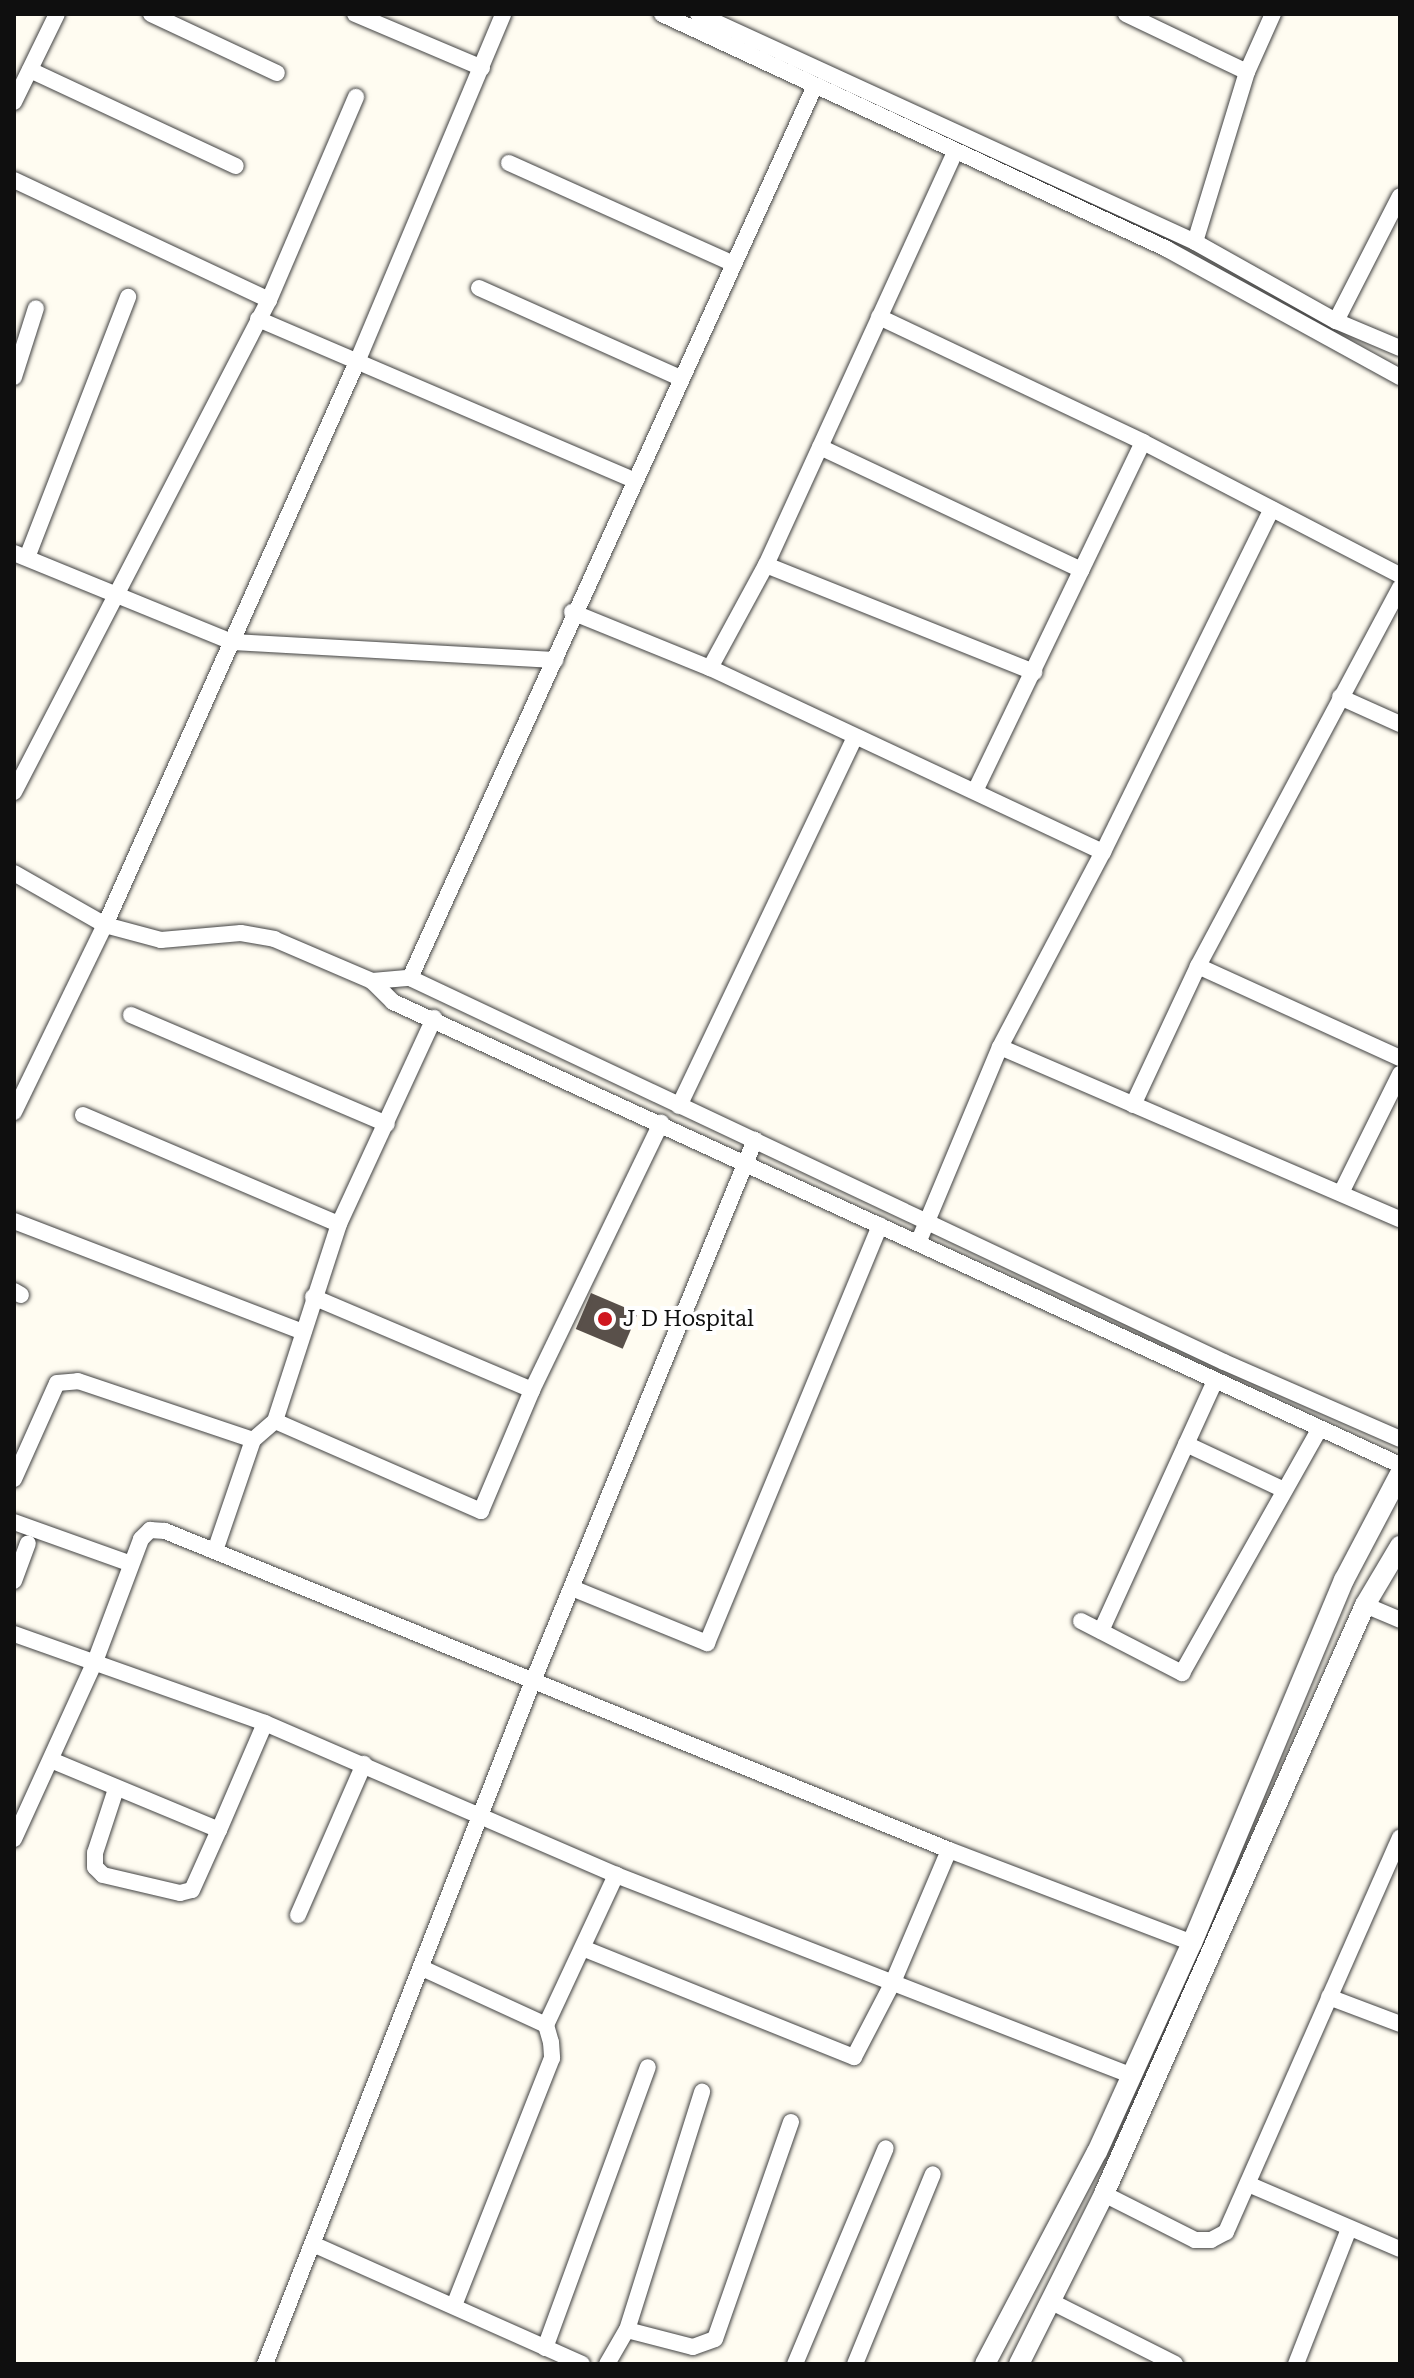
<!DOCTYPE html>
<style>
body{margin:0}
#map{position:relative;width:1414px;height:2378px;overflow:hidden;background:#fffcf1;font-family:"Roboto Serif",serif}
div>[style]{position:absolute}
.building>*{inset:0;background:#59504a;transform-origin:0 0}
.roads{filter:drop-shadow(0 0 2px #424242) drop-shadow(0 0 2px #424242)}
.minor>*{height:16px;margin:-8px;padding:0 8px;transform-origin:8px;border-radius:8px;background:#fff}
.tertiary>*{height:20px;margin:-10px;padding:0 10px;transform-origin:10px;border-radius:10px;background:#fff}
.dots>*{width:22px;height:22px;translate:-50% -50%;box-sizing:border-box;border:4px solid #fff;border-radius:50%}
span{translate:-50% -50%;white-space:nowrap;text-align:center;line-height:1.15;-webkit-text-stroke:8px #fff;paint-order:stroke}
.poi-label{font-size:22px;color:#0f0f0f}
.left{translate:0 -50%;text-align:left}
.frame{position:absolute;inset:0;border:16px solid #0f0f0f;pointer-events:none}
</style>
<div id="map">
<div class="building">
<div style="left:591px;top:1293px;width:51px;height:39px;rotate:23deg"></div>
</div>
<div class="roads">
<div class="minor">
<div style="left:151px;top:14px;width:139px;rotate:25.1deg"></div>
<div style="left:355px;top:14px;width:138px;rotate:23deg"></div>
<div style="left:662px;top:14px;width:557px;rotate:24.95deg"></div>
<div style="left:1167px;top:249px;width:266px;rotate:28.8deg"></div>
<div style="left:698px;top:14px;width:547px;rotate:24.64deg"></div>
<div style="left:1195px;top:242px;width:162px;rotate:29.3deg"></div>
<div style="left:1336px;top:321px;width:69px;rotate:22.9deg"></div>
<div style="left:1126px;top:14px;width:134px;rotate:25.6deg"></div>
<div style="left:30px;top:70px;width:227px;rotate:25deg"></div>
<div style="left:14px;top:102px;width:98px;rotate:-64deg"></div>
<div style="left:509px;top:163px;width:244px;rotate:24.2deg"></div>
<div style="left:14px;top:180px;width:282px;rotate:25.2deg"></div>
<div style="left:1195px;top:242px;width:178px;rotate:-73deg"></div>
<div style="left:1247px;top:72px;width:64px;rotate:-65.9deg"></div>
<div style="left:479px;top:288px;width:222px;rotate:24.1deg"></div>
<div style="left:879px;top:317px;width:292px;rotate:25.3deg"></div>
<div style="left:1143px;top:442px;width:289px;rotate:27.4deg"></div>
<div style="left:258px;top:319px;width:408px;rotate:23.2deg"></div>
<div style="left:1336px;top:321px;width:140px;rotate:-62.9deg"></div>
<div style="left:14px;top:377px;width:72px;rotate:-72.3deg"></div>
<div style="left:820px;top:447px;width:289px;rotate:25.2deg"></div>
<div style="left:14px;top:553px;width:235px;rotate:22.2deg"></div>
<div style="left:232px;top:642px;width:324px;rotate:3.2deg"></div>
<div style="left:28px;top:555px;width:277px;rotate:-68.8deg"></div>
<div style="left:766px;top:565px;width:289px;rotate:21.8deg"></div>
<div style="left:572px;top:612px;width:149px;rotate:22.1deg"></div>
<div style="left:710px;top:668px;width:434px;rotate:25.1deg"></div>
<div style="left:710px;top:668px;width:117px;rotate:-61.5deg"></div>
<div style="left:766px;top:565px;width:454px;rotate:-65.4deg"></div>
<div style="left:1340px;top:697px;width:66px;rotate:24.2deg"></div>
<div style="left:976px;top:789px;width:385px;rotate:-64.3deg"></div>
<div style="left:14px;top:792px;width:554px;rotate:-62.6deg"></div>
<div style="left:269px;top:300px;width:221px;rotate:-66.8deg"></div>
<div style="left:14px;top:873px;width:105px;rotate:29.7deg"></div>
<div style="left:105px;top:925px;width:58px;rotate:15deg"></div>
<div style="left:161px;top:940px;width:80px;rotate:-5deg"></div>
<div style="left:241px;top:933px;width:34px;rotate:10deg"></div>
<div style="left:274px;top:939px;width:107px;rotate:23.2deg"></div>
<div style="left:372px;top:981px;width:30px;rotate:45deg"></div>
<div style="left:393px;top:1002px;width:1108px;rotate:24.69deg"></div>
<div style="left:1198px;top:966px;width:222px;rotate:24.5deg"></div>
<div style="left:410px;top:978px;width:977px;rotate:-65.59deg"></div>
<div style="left:372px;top:981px;width:38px;rotate:-5deg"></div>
<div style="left:410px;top:978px;width:900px;rotate:25.26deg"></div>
<div style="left:1224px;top:1362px;width:192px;rotate:23.6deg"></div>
<div style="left:131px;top:1015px;width:278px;rotate:23.1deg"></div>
<div style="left:1000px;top:1047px;width:435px;rotate:23.3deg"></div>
<div style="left:1133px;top:1105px;width:153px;rotate:-64.9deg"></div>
<div style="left:1198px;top:966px;width:429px;rotate:-61.9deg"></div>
<div style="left:679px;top:1106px;width:409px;rotate:-64.5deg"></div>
<div style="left:14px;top:1112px;width:208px;rotate:-64.1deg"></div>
<div style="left:105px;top:925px;width:617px;rotate:-65.89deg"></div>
<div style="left:357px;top:362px;width:377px;rotate:-67.2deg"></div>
<div style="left:83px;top:1115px;width:278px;rotate:23.1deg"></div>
<div style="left:1341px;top:1193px;width:133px;rotate:-63.6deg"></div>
<div style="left:14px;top:1221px;width:310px;rotate:21deg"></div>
<div style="left:918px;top:1243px;width:212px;rotate:-67.3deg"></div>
<div style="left:1000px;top:1047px;width:221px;rotate:-62.2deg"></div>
<div style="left:1103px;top:852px;width:382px;rotate:-63.8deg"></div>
<div style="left:14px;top:1291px;width:8px;rotate:30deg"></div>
<div style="left:313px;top:1297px;width:238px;rotate:23deg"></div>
<div style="left:275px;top:1421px;width:225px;rotate:23.6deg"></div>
<div style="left:481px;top:1511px;width:131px;rotate:-67.1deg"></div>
<div style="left:532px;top:1390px;width:297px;rotate:-64.2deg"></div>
<div style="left:1186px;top:1444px;width:106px;rotate:25.1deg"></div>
<div style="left:14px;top:1479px;width:105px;rotate:-65.9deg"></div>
<div style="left:57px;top:1383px;width:21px;rotate:-5deg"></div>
<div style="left:78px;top:1381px;width:185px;rotate:18.6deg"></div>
<div style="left:14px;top:1522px;width:124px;rotate:19.7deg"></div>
<div style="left:216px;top:1548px;width:114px;rotate:-71.1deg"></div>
<div style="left:253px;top:1440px;width:29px;rotate:-41deg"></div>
<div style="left:275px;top:1421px;width:207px;rotate:-72deg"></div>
<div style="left:339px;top:1224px;width:227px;rotate:-65.2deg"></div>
<div style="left:14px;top:1581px;width:40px;rotate:-69.8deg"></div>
<div style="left:572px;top:1588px;width:146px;rotate:22.2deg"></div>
<div style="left:707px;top:1643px;width:452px;rotate:-67.5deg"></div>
<div style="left:1365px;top:1605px;width:38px;rotate:23deg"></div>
<div style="left:1081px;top:1621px;width:114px;rotate:27.2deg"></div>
<div style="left:1182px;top:1673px;width:279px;rotate:-60.6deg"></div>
<div style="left:1101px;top:1631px;width:273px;rotate:-65.5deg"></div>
<div style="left:14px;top:1634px;width:266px;rotate:19.5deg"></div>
<div style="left:265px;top:1723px;width:382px;rotate:23.4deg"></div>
<div style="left:616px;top:1875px;width:552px;rotate:21.26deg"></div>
<div style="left:51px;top:1760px;width:182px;rotate:22.6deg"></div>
<div style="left:219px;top:1830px;width:116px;rotate:-66.7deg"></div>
<div style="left:116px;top:1789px;width:67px;rotate:108.2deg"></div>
<div style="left:95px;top:1853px;width:14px;rotate:90deg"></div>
<div style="left:95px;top:1867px;width:11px;rotate:45deg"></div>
<div style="left:103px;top:1875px;width:79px;rotate:13.2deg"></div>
<div style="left:180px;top:1893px;width:12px;rotate:-14deg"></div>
<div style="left:192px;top:1890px;width:66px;rotate:-65.8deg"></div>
<div style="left:14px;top:1839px;width:198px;rotate:-65.5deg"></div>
<div style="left:96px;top:1659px;width:128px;rotate:-69.4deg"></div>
<div style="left:141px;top:1539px;width:13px;rotate:-45deg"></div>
<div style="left:150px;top:1530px;width:15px;rotate:4deg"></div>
<div style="left:165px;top:1531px;width:846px;rotate:22.14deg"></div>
<div style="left:949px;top:1850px;width:260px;rotate:20.9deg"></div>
<div style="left:298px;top:1915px;width:165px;rotate:-66.4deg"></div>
<div style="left:585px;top:1949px;width:290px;rotate:21.9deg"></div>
<div style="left:854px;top:2057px;width:85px;rotate:-62.5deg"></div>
<div style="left:893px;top:1982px;width:143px;rotate:-67deg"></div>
<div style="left:422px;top:1968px;width:136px;rotate:24.7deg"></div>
<div style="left:546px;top:2025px;width:18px;rotate:74deg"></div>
<div style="left:551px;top:2042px;width:16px;rotate:86deg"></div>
<div style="left:552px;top:2058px;width:266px;rotate:111.6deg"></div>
<div style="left:1329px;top:1997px;width:76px;rotate:20.8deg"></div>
<div style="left:546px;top:2025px;width:166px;rotate:-65deg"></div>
<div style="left:1248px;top:2184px;width:165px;rotate:23.2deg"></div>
<div style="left:1104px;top:2194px;width:102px;rotate:26.8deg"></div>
<div style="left:1195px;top:2240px;width:16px"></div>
<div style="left:1211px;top:2240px;width:17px;rotate:-28deg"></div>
<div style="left:1226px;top:2232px;width:431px;rotate:-66.2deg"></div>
<div style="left:315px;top:2245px;width:292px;rotate:24deg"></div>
<div style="left:1050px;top:2301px;width:140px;rotate:26.7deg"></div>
<div style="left:627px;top:2330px;width:68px;rotate:14.4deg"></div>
<div style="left:693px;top:2347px;width:23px;rotate:-20deg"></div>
<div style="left:715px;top:2339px;width:230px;rotate:-70.7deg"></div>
<div style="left:545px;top:2348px;width:299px;rotate:-69.9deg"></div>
<div style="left:265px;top:2364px;width:734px;rotate:-68.58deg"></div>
<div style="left:533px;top:1681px;width:585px;rotate:-67.69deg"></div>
<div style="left:607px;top:2364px;width:39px;rotate:-60deg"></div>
<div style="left:627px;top:2330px;width:250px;rotate:-72.5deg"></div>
<div style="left:795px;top:2364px;width:234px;rotate:-67.2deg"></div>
<div style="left:855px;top:2364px;width:205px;rotate:-67.7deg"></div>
<div style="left:1296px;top:2364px;width:143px;rotate:-68.6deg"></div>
</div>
<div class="tertiary">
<div style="left:985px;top:2364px;width:240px;rotate:-62.2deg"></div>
<div style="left:1097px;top:2152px;width:230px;rotate:-65.6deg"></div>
<div style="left:1192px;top:1943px;width:394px;rotate:-67.3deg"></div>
<div style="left:1344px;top:1580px;width:120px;rotate:-62.2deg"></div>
<div style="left:1019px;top:2364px;width:190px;rotate:-63.4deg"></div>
<div style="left:1104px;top:2194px;width:644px;rotate:-66.1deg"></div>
<div style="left:1365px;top:1605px;width:69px;rotate:-59.3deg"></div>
</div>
</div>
<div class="dots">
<div style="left:605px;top:1319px;background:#cf171f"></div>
</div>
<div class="poi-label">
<span class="left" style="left:623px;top:1319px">J D Hospital</span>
</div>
<div class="frame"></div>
</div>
